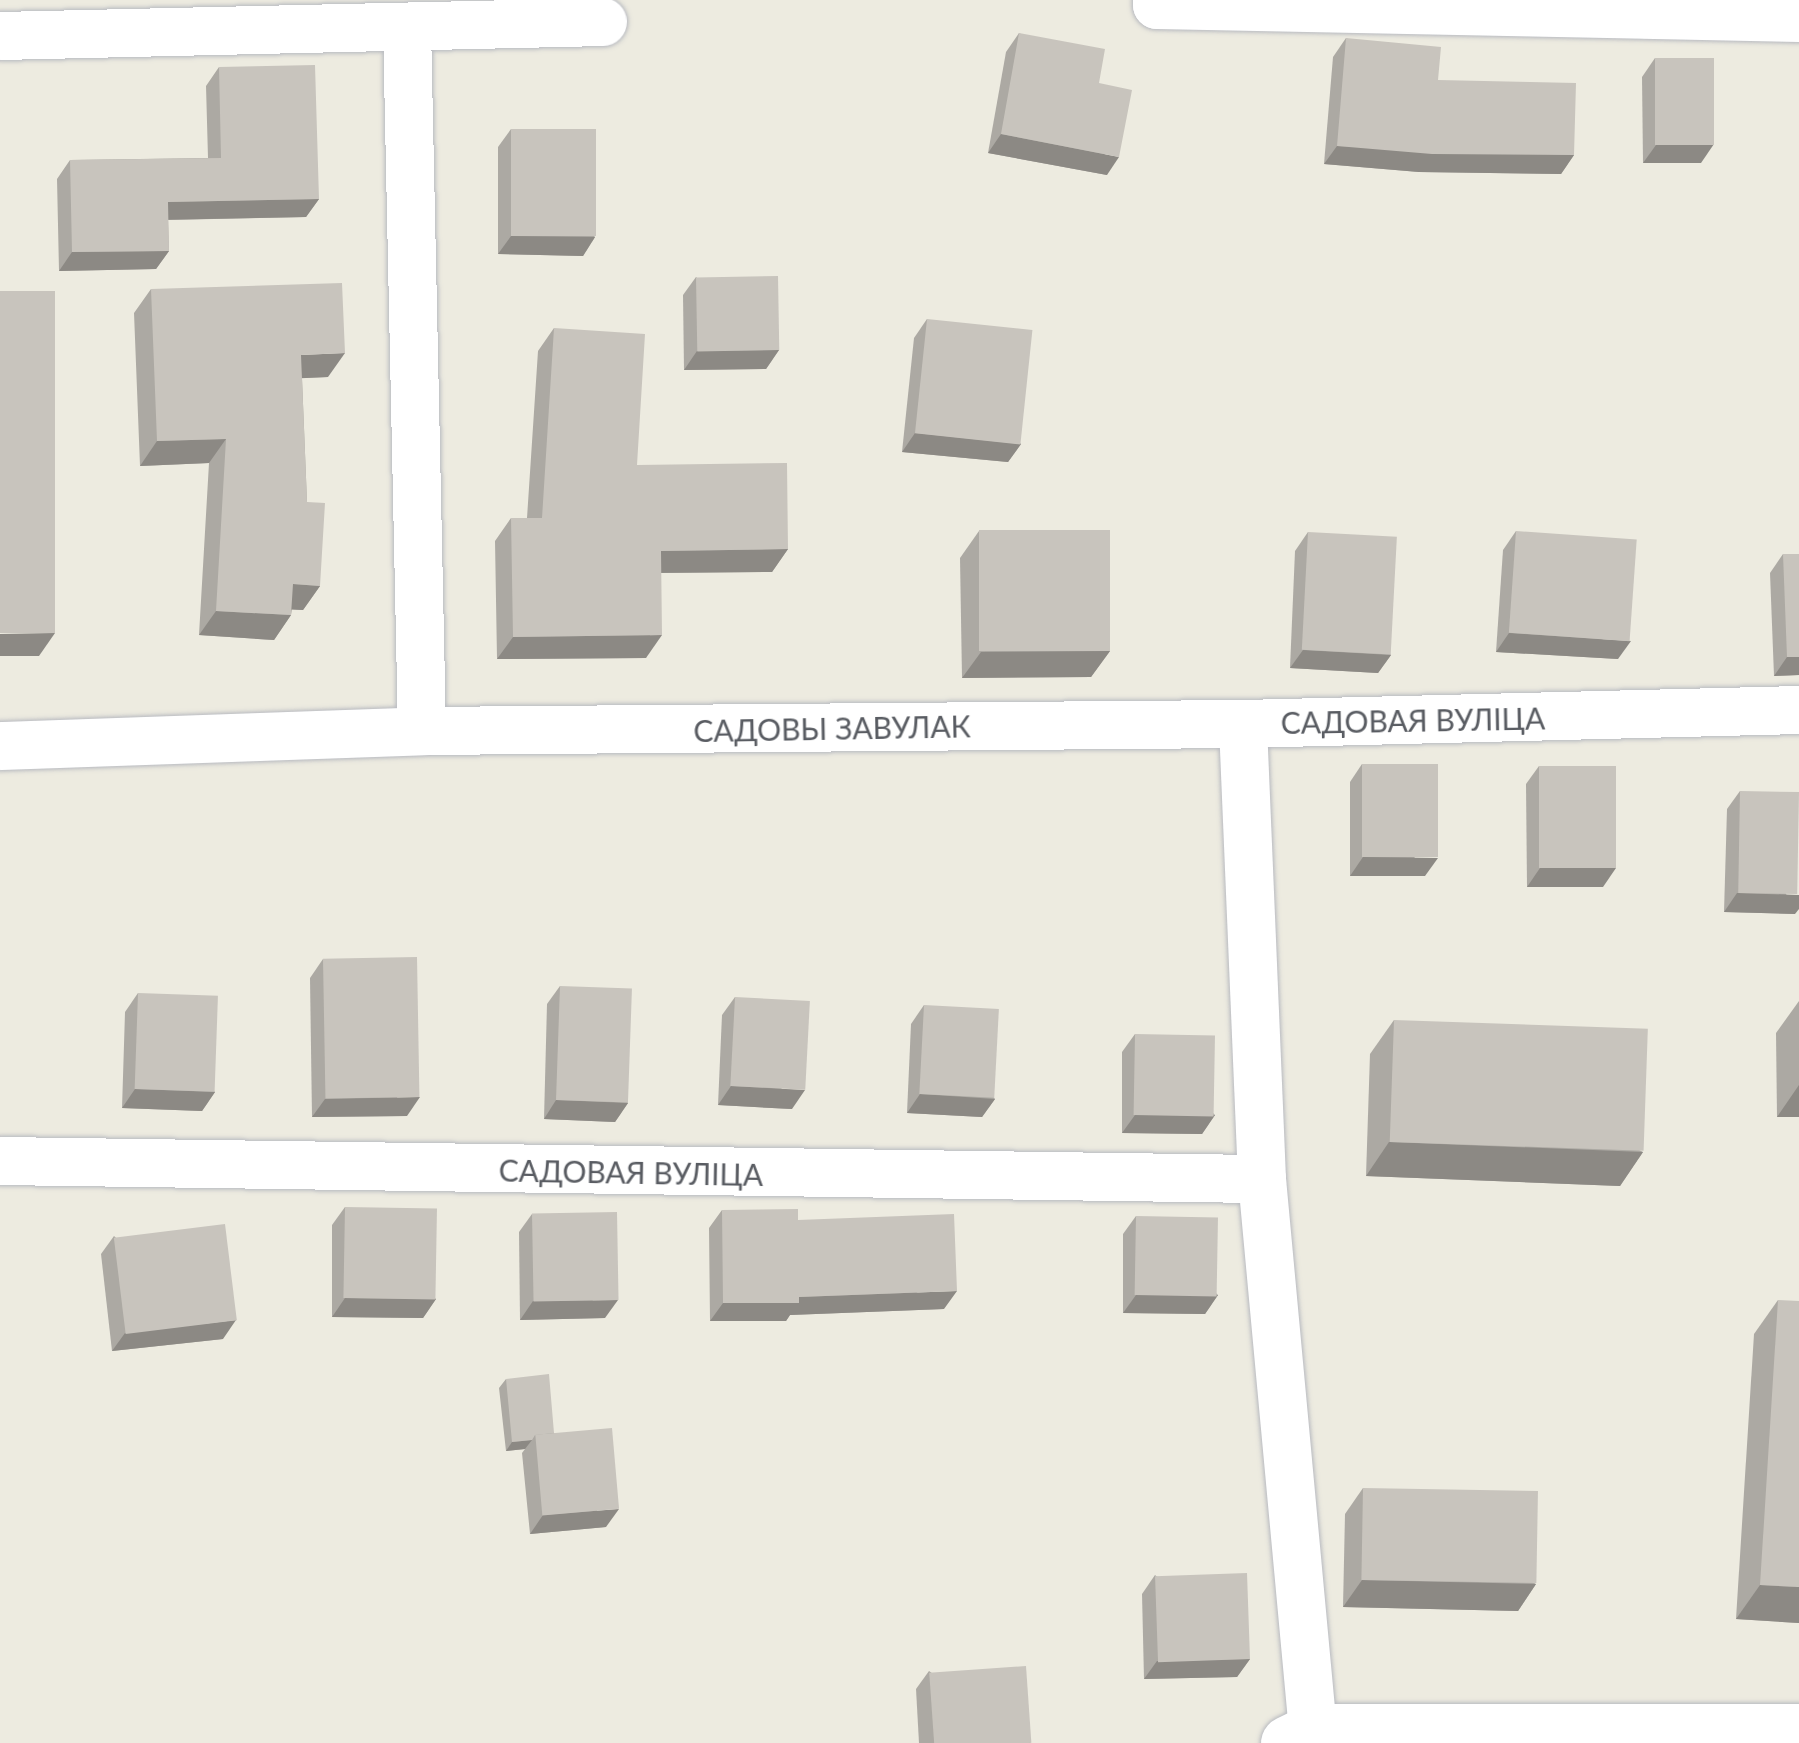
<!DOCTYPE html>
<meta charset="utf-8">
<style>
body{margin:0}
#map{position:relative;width:1799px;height:1743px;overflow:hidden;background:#edebe0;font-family:Lato,sans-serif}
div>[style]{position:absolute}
.roads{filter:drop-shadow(0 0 2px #b8bac0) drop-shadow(0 0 2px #b8bac0)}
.minor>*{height:48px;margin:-24px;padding:0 24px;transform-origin:24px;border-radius:24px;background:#fff}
.tertiary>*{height:55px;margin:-27.5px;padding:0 27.5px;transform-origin:27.5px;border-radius:27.5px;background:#fff}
.wall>*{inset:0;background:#aca9a3}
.shaded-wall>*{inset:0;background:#8c8984}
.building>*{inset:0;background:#c8c4bd;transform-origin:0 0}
span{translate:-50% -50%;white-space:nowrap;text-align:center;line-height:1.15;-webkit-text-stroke:8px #fff;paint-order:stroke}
.street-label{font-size:30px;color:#595c62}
</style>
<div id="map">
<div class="roads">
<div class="minor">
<div style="left:1157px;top:0;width:5px;rotate:90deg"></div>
<div style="left:1157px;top:5px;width:642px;rotate:1.16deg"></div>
<div style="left:407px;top:27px;width:704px;rotate:88.78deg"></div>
<div style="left:0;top:36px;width:603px;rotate:-1.33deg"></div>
<div style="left:0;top:746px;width:422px;rotate:-2deg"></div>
<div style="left:422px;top:731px;width:821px;rotate:-0.49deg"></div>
<div style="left:0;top:1161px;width:1262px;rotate:0.82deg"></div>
<div style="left:1313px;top:1731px;width:554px;rotate:-95.28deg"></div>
<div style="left:1262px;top:1179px;width:455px;rotate:-92.4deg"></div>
<div style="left:1243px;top:724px;width:556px;rotate:-1.44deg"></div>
</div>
<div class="tertiary">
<div style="left:1288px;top:1743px;width:28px;rotate:-26deg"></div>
<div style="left:1313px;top:1731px;width:486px"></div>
</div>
</div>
<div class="wall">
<div style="clip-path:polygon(1019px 33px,1099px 83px,1107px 175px,988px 153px,1006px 52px)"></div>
<div style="clip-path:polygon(1346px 38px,1438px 80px,1574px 155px,1561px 174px,1419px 172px,1324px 164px,1333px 57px)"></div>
<div style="clip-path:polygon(1655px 58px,1701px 163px,1643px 163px,1642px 77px)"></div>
<div style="clip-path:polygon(219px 67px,319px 199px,306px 217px,168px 220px,169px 251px,156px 269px,59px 271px,57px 179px,70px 160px,208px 158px,206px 86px)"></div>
<div style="clip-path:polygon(511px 129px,595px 237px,583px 256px,498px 254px,498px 147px)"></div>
<div style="clip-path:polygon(696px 277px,779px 350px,766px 369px,684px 370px,683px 295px)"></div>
<div style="clip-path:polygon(151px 289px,328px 377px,302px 378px,307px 502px,320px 586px,303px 610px,292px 609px,291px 615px,274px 640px,199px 635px,209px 463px,140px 466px,134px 313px)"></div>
<div style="clip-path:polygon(927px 319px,1021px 444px,1008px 462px,902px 452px,914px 338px)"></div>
<div style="clip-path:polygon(554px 328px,637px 465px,788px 549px,772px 572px,661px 573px,646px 658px,497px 659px,495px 541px,511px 518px,527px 518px,538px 351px)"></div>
<div style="clip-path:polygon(979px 531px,1110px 651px,1091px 677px,962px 678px,960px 558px)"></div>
<div style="clip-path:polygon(1516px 531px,1618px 659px,1496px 652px,1503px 550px)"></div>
<div style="clip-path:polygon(1308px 532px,1391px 655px,1378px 673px,1290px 668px,1295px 551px)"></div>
<div style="clip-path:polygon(1783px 554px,1799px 554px,1799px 675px,1774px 676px,1770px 573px)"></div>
<div style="clip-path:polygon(1362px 764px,1425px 876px,1350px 876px,1350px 782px)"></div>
<div style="clip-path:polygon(1539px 766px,1603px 887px,1527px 887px,1526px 784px)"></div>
<div style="clip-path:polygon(1740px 791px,1795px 914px,1724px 912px,1727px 809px)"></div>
<div style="clip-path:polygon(323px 959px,407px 1116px,312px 1117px,310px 978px)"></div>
<div style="clip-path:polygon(560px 986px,628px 1103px,615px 1122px,544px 1119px,547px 1004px)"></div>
<div style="clip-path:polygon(138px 993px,215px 1092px,202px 1111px,122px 1108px,125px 1012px)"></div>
<div style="clip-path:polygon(735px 997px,792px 1109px,718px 1105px,722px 1015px)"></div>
<div style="clip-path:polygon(1799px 1001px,1799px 1117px,1777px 1117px,1776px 1033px)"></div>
<div style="clip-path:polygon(924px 1005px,995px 1099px,982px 1117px,907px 1113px,911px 1024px)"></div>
<div style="clip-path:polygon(1394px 1020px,1643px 1152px,1620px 1186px,1366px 1176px,1370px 1054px)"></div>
<div style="clip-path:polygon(1135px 1034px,1215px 1115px,1202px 1134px,1122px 1133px,1122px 1052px)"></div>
<div style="clip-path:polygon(345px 1207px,436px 1299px,423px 1318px,332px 1317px,332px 1225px)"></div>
<div style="clip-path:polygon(722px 1210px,798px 1220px,944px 1309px,790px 1315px,786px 1321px,710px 1321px,709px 1228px)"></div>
<div style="clip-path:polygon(532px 1214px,605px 1318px,520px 1320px,519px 1232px)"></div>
<div style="clip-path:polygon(1136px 1216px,1218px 1295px,1205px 1314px,1123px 1313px,1123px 1234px)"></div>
<div style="clip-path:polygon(114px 1236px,223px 1339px,112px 1351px,101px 1254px)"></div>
<div style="clip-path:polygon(1778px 1300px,1799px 1623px,1736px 1619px,1754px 1334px)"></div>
<div style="clip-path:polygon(506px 1379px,554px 1433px,606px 1527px,530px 1534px,522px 1453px,525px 1449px,506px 1451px,499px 1388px)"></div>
<div style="clip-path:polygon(1363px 1488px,1536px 1584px,1518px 1611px,1343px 1607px,1345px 1514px)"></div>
<div style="clip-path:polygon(1155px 1575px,1250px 1659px,1237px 1677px,1144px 1679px,1142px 1594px)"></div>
<div style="clip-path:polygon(929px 1671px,1031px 1743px,919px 1743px,916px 1689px)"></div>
</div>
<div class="shaded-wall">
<div style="clip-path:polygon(1001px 134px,1119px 157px,1107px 175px,988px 153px)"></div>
<div style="clip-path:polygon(1714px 144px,1701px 163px,1643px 163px,1656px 145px)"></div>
<div style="clip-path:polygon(1337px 146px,1574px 155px,1561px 174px,1419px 172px,1324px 164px)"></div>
<div style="clip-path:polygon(319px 199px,306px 217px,155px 220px,168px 202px)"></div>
<div style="clip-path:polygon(511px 236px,595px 237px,583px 256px,498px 254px)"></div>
<div style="clip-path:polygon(169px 251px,156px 269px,59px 271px,72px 252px)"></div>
<div style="clip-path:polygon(779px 350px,766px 369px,684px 370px,697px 351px)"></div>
<div style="clip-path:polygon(345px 353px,328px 377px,284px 379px,301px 355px)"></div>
<div style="clip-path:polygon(915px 433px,1021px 444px,1008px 462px,902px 452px)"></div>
<div style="clip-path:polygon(226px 439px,209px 463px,140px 466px,157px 441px)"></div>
<div style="clip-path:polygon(788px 549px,772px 572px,645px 573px,661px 551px)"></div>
<div style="clip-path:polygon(293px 584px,320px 586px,303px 610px,276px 609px)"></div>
<div style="clip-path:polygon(216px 611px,291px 615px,274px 640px,199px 635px)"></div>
<div style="clip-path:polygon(55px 633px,39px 656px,0 656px,0 634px)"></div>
<div style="clip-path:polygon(1509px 633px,1631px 641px,1618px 659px,1496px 652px)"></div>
<div style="clip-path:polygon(662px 635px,646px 658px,497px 659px,513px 637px)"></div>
<div style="clip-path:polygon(1303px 650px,1391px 655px,1378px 673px,1290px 668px)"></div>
<div style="clip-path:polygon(1110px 651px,1091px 677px,962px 678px,981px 652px)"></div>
<div style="clip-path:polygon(1787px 657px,1799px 657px,1799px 675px,1774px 676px)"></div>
<div style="clip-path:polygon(1363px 857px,1438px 858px,1425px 876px,1350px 876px)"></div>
<div style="clip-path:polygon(1540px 868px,1616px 868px,1603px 887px,1527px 887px)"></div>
<div style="clip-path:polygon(1737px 893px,1799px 895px,1799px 909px,1795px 914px,1724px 912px)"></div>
<div style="clip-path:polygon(1799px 1085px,1799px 1117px,1777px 1117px)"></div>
<div style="clip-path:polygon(731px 1086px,805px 1090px,792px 1109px,718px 1105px)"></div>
<div style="clip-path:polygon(135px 1089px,215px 1092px,202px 1111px,122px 1108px)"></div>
<div style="clip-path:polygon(920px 1094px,995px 1099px,982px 1117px,907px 1113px)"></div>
<div style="clip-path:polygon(420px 1097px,407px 1116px,312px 1117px,325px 1099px)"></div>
<div style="clip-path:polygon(556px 1100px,628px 1103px,615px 1122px,544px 1119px)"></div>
<div style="clip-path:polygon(1135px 1115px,1215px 1115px,1202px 1134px,1122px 1133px)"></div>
<div style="clip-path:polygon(1389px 1142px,1643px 1152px,1620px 1186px,1366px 1176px)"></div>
<div style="clip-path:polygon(957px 1291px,944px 1309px,790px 1315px,786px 1321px,710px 1321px,723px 1303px,799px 1297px)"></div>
<div style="clip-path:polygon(1136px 1295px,1218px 1295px,1205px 1314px,1123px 1313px)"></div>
<div style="clip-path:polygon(345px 1298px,436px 1299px,423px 1318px,332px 1317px)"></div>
<div style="clip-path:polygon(618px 1300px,605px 1318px,520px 1320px,533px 1301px)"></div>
<div style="clip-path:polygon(236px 1320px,223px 1339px,112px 1351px,125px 1333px)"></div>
<div style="clip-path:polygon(532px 1440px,525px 1449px,506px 1451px,512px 1442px)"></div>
<div style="clip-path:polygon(619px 1509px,606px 1527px,530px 1534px,543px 1515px)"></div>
<div style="clip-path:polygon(1362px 1580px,1536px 1584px,1518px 1611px,1343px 1607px)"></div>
<div style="clip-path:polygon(1760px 1585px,1799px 1587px,1799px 1623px,1736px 1619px)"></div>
<div style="clip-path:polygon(1250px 1659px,1237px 1677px,1144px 1679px,1157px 1661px)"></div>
</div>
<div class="building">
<div style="clip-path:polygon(1019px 33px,1105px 49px,1099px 83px,1132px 90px,1119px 157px,1001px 134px)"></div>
<div style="clip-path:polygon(1346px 38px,1441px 47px,1438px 80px,1576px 83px,1574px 155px,1432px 154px,1337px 146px)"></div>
<div style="left:1655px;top:58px;width:59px;height:87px"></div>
<div style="clip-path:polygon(315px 65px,319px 199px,168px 202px,169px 251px,72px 252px,70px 160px,221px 158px,219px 67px)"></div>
<div style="left:511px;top:129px;width:85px;height:107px"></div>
<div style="left:778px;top:276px;width:74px;height:82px;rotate:89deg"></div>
<div style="clip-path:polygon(342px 283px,345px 353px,301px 355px,307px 502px,325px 503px,320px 586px,293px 584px,291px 615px,216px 611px,226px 439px,157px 441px,151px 289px)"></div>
<div style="left:55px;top:291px;width:342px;height:55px;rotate:90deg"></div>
<div style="left:927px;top:319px;width:106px;height:115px;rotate:6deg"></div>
<div style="clip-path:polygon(554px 328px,645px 334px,637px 465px,787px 463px,788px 549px,661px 551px,662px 635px,513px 637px,511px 518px,542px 518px)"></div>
<div style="left:1110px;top:530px;width:121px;height:131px;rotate:90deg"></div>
<div style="left:1516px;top:531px;width:121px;height:102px;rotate:4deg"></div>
<div style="left:1308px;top:532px;width:89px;height:118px;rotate:3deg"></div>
<div style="clip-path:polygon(1783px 554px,1799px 554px,1799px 657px,1787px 657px)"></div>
<div style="left:1362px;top:764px;width:76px;height:93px"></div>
<div style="left:1539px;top:766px;width:77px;height:102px"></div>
<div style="left:1740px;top:791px;width:59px;height:102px;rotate:1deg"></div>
<div style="left:417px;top:957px;width:140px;height:94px;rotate:89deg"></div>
<div style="left:560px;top:986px;width:72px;height:114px;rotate:2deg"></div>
<div style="left:138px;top:993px;width:80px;height:96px;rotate:2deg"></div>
<div style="left:735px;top:997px;width:75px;height:89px;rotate:3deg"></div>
<div style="left:924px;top:1005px;width:75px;height:89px;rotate:3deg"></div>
<div style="left:1394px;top:1020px;width:254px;height:122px;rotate:2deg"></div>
<div style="left:1135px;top:1034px;width:80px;height:81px;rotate:1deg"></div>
<div style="left:345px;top:1207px;width:92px;height:91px;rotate:1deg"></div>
<div style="clip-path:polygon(798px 1209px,798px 1220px,954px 1214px,957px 1291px,799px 1297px,799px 1303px,723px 1303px,722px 1210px)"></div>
<div style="left:617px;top:1212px;width:88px;height:85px;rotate:89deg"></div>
<div style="left:1136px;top:1216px;width:82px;height:79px;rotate:1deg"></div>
<div style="left:225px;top:1224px;width:97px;height:112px;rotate:83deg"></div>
<div style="clip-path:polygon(1778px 1300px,1799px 1301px,1799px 1587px,1760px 1585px)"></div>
<div style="clip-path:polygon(549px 1374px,554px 1433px,535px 1435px,532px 1440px,512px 1442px,506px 1379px)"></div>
<div style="left:612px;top:1428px;width:81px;height:77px;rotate:85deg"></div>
<div style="left:1363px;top:1488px;width:175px;height:92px;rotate:1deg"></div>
<div style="left:1247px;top:1573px;width:86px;height:92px;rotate:88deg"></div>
<div style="left:1026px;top:1666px;width:77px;height:97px;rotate:86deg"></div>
</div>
<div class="street-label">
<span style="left:1413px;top:720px;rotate:-1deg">САДОВАЯ ВУЛІЦА</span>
<span style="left:832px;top:728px;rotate:-1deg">САДОВЫ ЗАВУЛАК</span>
<span style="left:631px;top:1172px;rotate:1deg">САДОВАЯ ВУЛІЦА</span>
</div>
</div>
